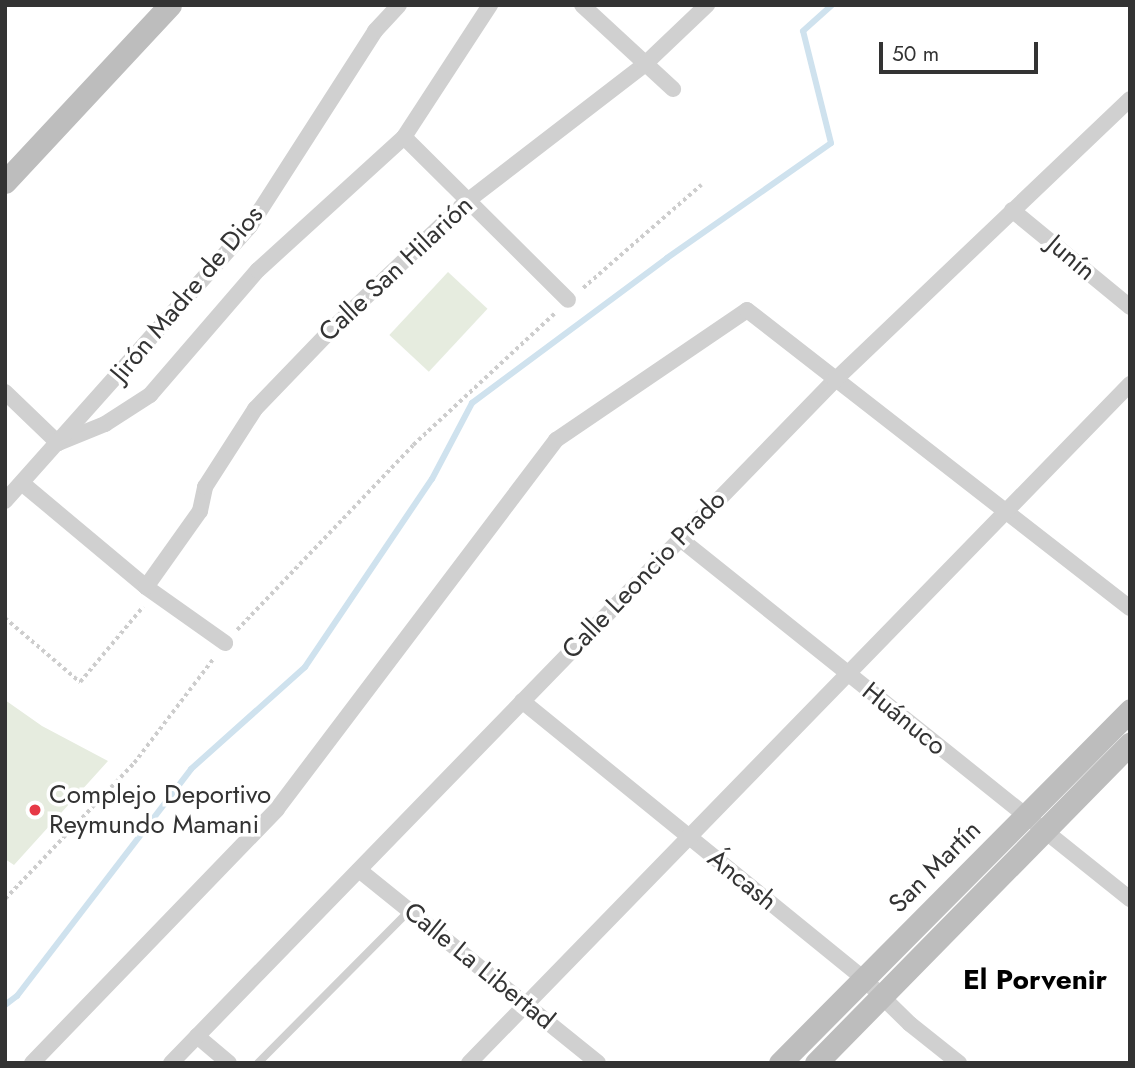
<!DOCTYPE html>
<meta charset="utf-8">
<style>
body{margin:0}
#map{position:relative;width:1135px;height:1068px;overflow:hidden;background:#fff;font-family:Jost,sans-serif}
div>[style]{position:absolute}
.green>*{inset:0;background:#e6ecdf;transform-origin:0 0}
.stream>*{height:6px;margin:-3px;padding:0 3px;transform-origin:3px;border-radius:3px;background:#cfe2ee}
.path>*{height:3.5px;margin-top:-1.75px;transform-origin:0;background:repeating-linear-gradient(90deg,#cdcdcd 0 3.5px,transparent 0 7px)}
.lane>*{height:8px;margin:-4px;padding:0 4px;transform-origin:4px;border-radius:4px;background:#d0d0d0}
.street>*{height:16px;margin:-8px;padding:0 8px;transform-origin:8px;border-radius:8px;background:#d0d0d0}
.secondary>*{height:23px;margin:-11.5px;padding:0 11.5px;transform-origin:11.5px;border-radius:11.5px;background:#bdbdbd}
.dots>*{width:19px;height:19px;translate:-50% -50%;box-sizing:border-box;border:4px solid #fff;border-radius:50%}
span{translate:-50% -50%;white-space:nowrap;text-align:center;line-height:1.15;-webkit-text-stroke:7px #fff;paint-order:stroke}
.street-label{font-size:26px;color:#333}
.poi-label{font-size:26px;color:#333}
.left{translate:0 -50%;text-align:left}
.neighbourhood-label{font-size:28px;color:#000;font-weight:700}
.frame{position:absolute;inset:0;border:7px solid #333;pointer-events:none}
.scale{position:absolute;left:879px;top:42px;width:159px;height:32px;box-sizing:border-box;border:4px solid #333;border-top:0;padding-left:9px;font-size:21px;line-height:24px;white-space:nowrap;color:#333;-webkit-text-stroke:5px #fff;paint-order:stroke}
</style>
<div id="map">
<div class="green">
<div style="left:448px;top:272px;width:54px;height:86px;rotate:43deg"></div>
<div style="clip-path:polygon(5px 700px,42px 726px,108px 761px,14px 865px,5px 859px)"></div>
</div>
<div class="stream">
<div style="left:5px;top:1005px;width:15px;rotate:-37deg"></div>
<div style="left:17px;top:996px;width:286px;rotate:-52.5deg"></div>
<div style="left:191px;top:769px;width:153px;rotate:-41.8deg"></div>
<div style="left:305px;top:667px;width:227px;rotate:-56deg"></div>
<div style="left:432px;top:479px;width:86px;rotate:-62.2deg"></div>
<div style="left:472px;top:403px;width:243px;rotate:-36.6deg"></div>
<div style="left:667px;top:258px;width:200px;rotate:-35deg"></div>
<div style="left:831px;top:143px;width:115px;rotate:-104deg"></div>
<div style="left:803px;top:31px;width:39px;rotate:-42deg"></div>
</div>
<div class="path">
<div style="left:583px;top:288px;width:157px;rotate:-41.1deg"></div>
<div style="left:5px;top:618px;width:99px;rotate:40.5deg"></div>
<div style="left:80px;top:682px;width:98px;rotate:-50deg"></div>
<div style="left:237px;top:630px;width:255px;rotate:-46.4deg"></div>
<div style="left:413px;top:445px;width:195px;rotate:-42.9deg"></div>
<div style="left:5px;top:899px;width:187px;rotate:-46.5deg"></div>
<div style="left:134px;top:763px;width:132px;rotate:-52.7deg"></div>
</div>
<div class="lane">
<div style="left:258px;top:1063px;width:216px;rotate:-45.2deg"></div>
</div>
<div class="street">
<div style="left:582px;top:5px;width:124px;rotate:42.7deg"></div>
<div style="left:404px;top:137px;width:231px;rotate:44.8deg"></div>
<div style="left:1012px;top:210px;width:153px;rotate:39.4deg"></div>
<div style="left:5px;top:392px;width:74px;rotate:43.9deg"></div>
<div style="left:58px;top:443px;width:51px;rotate:-22deg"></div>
<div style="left:105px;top:424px;width:54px;rotate:-32.8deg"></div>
<div style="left:150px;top:395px;width:165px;rotate:-49.2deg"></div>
<div style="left:258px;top:270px;width:197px;rotate:-42.3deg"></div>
<div style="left:404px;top:137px;width:158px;rotate:-56.9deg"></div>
<div style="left:23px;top:484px;width:160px;rotate:39.9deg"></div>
<div style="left:146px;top:587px;width:97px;rotate:35.3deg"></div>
<div style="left:5px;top:501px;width:368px;rotate:-48.3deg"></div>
<div style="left:250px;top:226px;width:232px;rotate:-57.3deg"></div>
<div style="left:375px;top:31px;width:35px;rotate:-47deg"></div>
<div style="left:679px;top:538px;width:578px;rotate:38.68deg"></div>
<div style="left:146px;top:587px;width:93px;rotate:-54.6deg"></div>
<div style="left:200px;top:511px;width:25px;rotate:-78deg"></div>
<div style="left:205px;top:487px;width:93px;rotate:-57.3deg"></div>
<div style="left:255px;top:409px;width:108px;rotate:-46.1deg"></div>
<div style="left:330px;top:331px;width:187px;rotate:-43.5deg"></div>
<div style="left:466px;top:202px;width:226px;rotate:-37.6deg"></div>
<div style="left:645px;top:64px;width:86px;rotate:-43.6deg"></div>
<div style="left:522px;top:701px;width:441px;rotate:39.1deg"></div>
<div style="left:864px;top:979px;width:64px;rotate:44.4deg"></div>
<div style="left:910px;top:1024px;width:63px;rotate:38.5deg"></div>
<div style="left:359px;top:870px;width:307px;rotate:38.9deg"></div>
<div style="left:197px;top:1036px;width:42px;rotate:40.2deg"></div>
<div style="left:32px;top:1063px;width:353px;rotate:-46deg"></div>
<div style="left:277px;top:809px;width:463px;rotate:-52.9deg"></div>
<div style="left:556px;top:440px;width:231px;rotate:-34.2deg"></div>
<div style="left:747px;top:310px;width:485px;rotate:37.9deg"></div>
<div style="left:171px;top:1063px;width:953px;rotate:-45.81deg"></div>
<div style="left:835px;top:380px;width:407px;rotate:-43.6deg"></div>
<div style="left:469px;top:1063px;width:948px;rotate:-45.77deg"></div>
</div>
<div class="secondary">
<div style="left:5px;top:182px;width:242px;rotate:-47deg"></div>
<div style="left:780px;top:1063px;width:497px;rotate:-45.2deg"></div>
<div style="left:816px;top:1063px;width:448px;rotate:-45.5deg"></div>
</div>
<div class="dots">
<div style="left:35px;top:810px;background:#e63946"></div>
</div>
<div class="street-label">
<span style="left:1071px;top:258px;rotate:40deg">Junín</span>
<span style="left:396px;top:269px;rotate:-43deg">Calle San Hilarión</span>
<span style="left:187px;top:294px;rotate:-50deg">Jirón Madre de Dios</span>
<span style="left:644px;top:575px;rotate:-46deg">Calle Leoncio Prado</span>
<span style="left:904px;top:719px;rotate:39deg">Huánuco</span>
<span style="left:935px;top:867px;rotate:-45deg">San Martín</span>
<span style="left:742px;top:880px;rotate:39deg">Áncash</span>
<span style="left:479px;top:966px;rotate:39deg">Calle La Libertad</span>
</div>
<div class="poi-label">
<span class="left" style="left:49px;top:810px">Complejo Deportivo<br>Reymundo Mamani</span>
</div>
<div class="neighbourhood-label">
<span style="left:1035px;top:980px">El Porvenir</span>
</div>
<div class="frame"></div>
<div class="scale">50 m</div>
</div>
